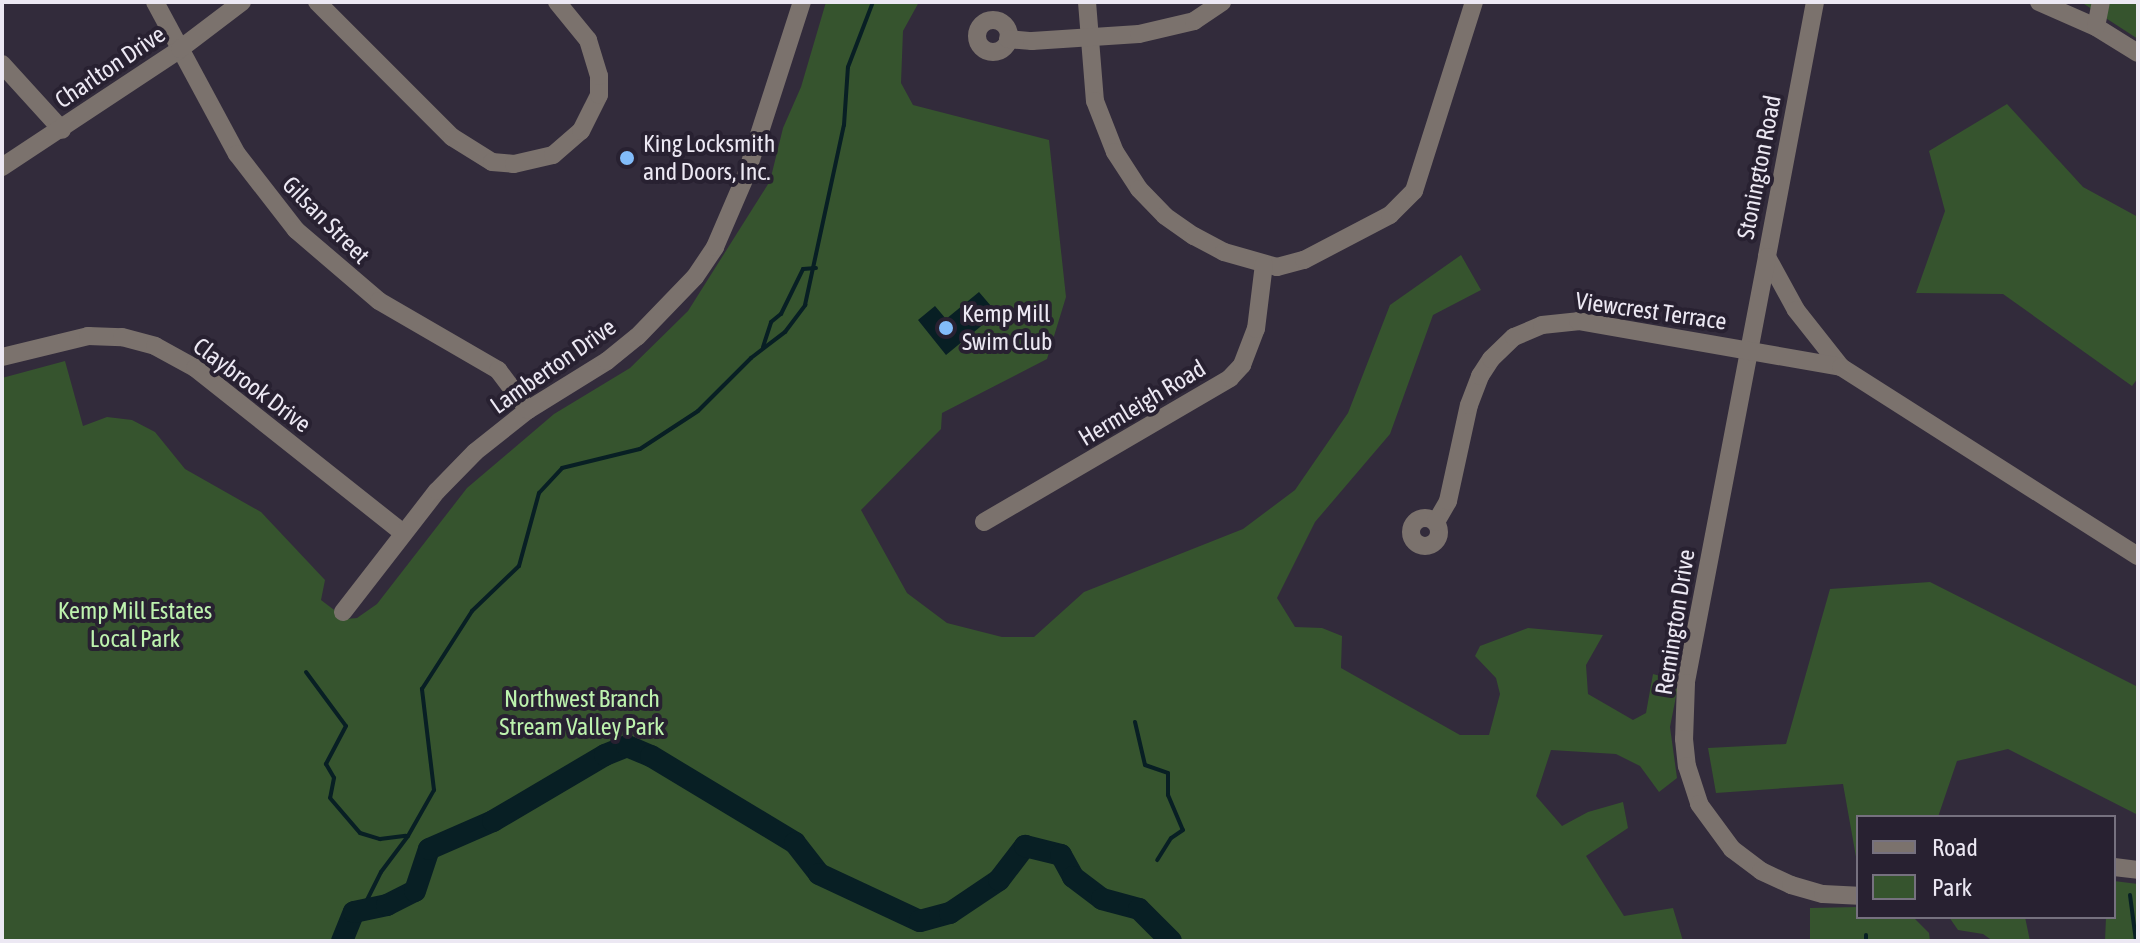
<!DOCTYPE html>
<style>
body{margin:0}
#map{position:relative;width:2140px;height:943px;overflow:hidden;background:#322b3b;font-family:"Asap Condensed",sans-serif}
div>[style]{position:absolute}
.green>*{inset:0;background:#36542e}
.water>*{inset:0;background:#081f24}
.stream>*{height:4px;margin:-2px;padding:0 2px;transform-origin:2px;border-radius:2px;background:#081f24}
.river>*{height:22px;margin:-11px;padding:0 11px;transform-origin:11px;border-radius:11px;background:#081f24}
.minor>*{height:18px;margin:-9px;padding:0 9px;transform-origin:9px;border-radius:9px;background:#7b726d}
.minor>.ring{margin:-9px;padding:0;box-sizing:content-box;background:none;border:18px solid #7b726d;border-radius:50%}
.dots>*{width:22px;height:22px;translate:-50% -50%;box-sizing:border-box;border:4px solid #282131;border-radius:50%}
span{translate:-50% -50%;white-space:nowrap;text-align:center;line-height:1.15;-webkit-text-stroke:8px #282131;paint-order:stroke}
.street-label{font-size:24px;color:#ece8f3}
.poi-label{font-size:24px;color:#ece8f3}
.left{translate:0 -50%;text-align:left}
.park-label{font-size:24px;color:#bdf2ae}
.frame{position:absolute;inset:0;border:4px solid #ece8f3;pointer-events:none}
.legend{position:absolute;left:1856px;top:815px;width:260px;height:104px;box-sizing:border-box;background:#282131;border:2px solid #76717f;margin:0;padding:10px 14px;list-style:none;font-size:24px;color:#ece8f3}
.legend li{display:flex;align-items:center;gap:16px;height:40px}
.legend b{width:40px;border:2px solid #76717f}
</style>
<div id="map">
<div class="green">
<div style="clip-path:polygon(826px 2px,919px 2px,903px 31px,901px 83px,913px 105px,1049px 140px,1066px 297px,1047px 359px,942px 413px,941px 429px,861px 510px,907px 593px,947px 623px,1002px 637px,1034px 637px,1084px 592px,1243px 529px,1295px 490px,1348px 413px,1390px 305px,1461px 255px,1481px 290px,1433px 315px,1390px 434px,1315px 522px,1277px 598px,1295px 627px,1322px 628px,1342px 636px,1341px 668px,1460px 735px,1489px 735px,1500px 694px,1496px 678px,1475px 656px,1480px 646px,1528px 628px,1603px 635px,1586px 665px,1588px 694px,1633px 720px,1646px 713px,1653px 674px,1679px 681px,1670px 727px,1677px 778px,1659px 792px,1640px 766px,1616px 754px,1551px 750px,1536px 796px,1562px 826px,1588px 812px,1623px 802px,1628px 828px,1586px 856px,1624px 916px,1673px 908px,1683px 941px,2px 941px,2px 378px,65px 361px,83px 426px,107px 417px,132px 420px,155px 432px,185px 469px,261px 512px,325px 580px,321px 600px,346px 619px,357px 618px,377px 604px,467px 488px,554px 414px,630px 368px,688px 311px,770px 181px,783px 128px,801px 87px)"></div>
<div style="clip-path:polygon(2081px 2px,2138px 2px,2138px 39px)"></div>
<div style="clip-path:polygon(2007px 104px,2083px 187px,2138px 217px,2138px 378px,2132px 386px,2003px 294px,1916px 293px,1945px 211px,1929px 151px)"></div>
<div style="clip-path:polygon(1930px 582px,2138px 687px,2138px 815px,2008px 749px,1957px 761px,1938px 817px,1858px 817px,1858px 868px,1843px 784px,1716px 793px,1708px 748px,1786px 744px,1830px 589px)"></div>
<div style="clip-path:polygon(2114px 881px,2138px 884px,2138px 941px,2105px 941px,2106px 917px,2114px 917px)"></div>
<div style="clip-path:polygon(1858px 907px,1858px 917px,1913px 917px,1929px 933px,1930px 941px,1810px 941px,1810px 908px)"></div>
<div style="clip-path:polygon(1949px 917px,2025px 917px,2030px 941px,1993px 941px,1983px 934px,1958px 930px)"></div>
</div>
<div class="water">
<div style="clip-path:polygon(979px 292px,997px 313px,946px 355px,918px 320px,935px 306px,946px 319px)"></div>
</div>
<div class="stream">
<div style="left:763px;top:347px;width:26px;rotate:-72deg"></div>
<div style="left:771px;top:322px;width:13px;rotate:-39deg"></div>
<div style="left:781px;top:314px;width:50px;rotate:-63.9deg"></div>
<div style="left:803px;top:269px;width:13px;rotate:-4deg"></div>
<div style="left:306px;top:672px;width:67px;rotate:53.5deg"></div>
<div style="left:346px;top:726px;width:43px;rotate:117.8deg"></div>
<div style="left:326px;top:764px;width:16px;rotate:60deg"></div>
<div style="left:334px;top:778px;width:20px;rotate:101deg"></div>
<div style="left:330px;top:798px;width:46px;rotate:49.4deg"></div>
<div style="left:360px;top:833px;width:21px;rotate:17deg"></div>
<div style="left:380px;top:839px;width:26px;rotate:-7deg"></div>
<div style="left:1135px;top:722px;width:44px;rotate:76.9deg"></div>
<div style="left:1145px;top:765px;width:24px;rotate:19deg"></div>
<div style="left:1168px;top:773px;width:22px;rotate:90deg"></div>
<div style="left:1168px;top:795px;width:38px;rotate:67deg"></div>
<div style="left:1183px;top:830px;width:14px;rotate:146deg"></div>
<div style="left:1171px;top:838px;width:26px;rotate:122deg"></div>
<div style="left:2130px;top:895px;width:46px;rotate:82.6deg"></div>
<div style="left:362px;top:910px;width:42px;rotate:-63.4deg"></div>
<div style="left:381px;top:872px;width:45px;rotate:-53.1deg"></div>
<div style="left:408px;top:836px;width:53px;rotate:-60.5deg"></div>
<div style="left:434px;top:790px;width:102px;rotate:-96.8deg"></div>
<div style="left:422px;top:689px;width:93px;rotate:-57.3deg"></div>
<div style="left:472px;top:611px;width:65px;rotate:-43.8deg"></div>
<div style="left:519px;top:566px;width:76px;rotate:-74.7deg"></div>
<div style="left:539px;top:493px;width:34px;rotate:-47deg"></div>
<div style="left:562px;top:468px;width:80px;rotate:-13.7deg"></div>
<div style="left:640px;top:449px;width:69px;rotate:-33.2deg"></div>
<div style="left:698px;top:411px;width:75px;rotate:-45deg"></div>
<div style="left:751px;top:358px;width:43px;rotate:-37.4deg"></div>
<div style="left:785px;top:332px;width:34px;rotate:-53deg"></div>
<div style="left:805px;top:305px;width:184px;rotate:-77.8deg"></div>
<div style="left:844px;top:125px;width:58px;rotate:-86.1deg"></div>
<div style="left:848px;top:67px;width:70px;rotate:-69deg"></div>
<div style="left:1866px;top:935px;width:6px;rotate:90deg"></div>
</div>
<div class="river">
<div style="left:342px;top:941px;width:31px;rotate:-68deg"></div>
<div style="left:354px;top:912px;width:34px;rotate:-12deg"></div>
<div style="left:387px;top:905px;width:31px;rotate:-27deg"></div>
<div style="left:415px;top:891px;width:44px;rotate:-71.6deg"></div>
<div style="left:429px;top:849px;width:70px;rotate:-23.6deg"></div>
<div style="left:493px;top:821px;width:130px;rotate:-30.5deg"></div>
<div style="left:605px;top:755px;width:24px;rotate:-22deg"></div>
<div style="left:627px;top:746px;width:26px;rotate:23deg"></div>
<div style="left:651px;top:756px;width:168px;rotate:31.1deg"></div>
<div style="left:795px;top:843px;width:39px;rotate:52deg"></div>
<div style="left:819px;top:874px;width:111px;rotate:25deg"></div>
<div style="left:920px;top:921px;width:31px;rotate:-15deg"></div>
<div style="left:950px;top:913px;width:59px;rotate:-34deg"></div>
<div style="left:999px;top:880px;width:43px;rotate:-52.6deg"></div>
<div style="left:1025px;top:846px;width:37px;rotate:14deg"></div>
<div style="left:1061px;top:855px;width:25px;rotate:61deg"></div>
<div style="left:1073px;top:877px;width:36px;rotate:37deg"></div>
<div style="left:1102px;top:899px;width:38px;rotate:15deg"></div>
<div style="left:1139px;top:909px;width:45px;rotate:45deg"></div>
</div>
<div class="minor">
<div style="left:155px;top:2px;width:173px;rotate:61.7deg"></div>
<div style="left:237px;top:154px;width:96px;rotate:52.2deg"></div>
<div style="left:296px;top:230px;width:109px;rotate:40.5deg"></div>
<div style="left:379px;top:301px;width:138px;rotate:30.1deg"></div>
<div style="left:498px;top:370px;width:50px;rotate:53.1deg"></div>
<div style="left:317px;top:2px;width:191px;rotate:45deg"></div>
<div style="left:452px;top:137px;width:47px;rotate:32deg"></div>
<div style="left:492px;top:162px;width:22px;rotate:5deg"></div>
<div style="left:514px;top:164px;width:40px;rotate:-13deg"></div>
<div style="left:553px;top:155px;width:37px;rotate:-41deg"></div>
<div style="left:581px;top:131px;width:40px;rotate:-63.4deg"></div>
<div style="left:599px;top:95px;width:19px;rotate:-90deg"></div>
<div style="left:599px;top:76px;width:38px;rotate:-107deg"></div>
<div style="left:588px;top:40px;width:49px;rotate:-129.2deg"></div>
<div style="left:1087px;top:2px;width:99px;rotate:85.4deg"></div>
<div style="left:1095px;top:101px;width:55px;rotate:68.6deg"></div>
<div style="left:1115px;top:152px;width:44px;rotate:57deg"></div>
<div style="left:1139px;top:189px;width:37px;rotate:46deg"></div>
<div style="left:1165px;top:216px;width:35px;rotate:35deg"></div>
<div style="left:1194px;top:236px;width:34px;rotate:28deg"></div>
<div style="left:1224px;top:252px;width:55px;rotate:15.8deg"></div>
<div style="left:1277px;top:267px;width:28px;rotate:-15deg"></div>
<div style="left:1304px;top:260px;width:97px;rotate:-27.6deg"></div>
<div style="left:1390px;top:215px;width:34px;rotate:-45deg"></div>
<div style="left:1414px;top:191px;width:198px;rotate:-72.4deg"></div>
<div style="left:1815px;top:2px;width:259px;rotate:100.7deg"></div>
<div style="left:1767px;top:257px;width:60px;rotate:61.3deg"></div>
<div style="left:1796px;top:310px;width:73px;rotate:51.7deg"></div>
<div style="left:2039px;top:2px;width:62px;rotate:23.7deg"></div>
<div style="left:2096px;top:27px;width:49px;rotate:31.8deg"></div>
<div class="ring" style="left:977px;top:20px;width:14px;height:14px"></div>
<div style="left:2096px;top:27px;width:25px;rotate:-79deg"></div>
<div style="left:1008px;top:39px;width:24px;rotate:5deg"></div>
<div style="left:1032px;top:41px;width:107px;rotate:-3.7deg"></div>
<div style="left:1139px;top:34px;width:57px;rotate:-13.3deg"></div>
<div style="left:1194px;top:21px;width:34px;rotate:-34deg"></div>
<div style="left:2px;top:64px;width:89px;rotate:47.7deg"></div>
<div style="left:2px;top:167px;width:214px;rotate:-33.5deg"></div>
<div style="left:180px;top:49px;width:78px;rotate:-37.2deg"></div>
<div style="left:1767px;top:257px;width:434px;rotate:100.8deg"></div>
<div style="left:1686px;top:683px;width:56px;rotate:92deg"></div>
<div style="left:1684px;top:739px;width:27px;rotate:84deg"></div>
<div style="left:1687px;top:766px;width:40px;rotate:72deg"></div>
<div style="left:1699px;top:804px;width:56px;rotate:53.7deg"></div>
<div style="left:1732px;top:849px;width:36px;rotate:37deg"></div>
<div style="left:1761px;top:871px;width:33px;rotate:25deg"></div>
<div style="left:1791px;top:885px;width:33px;rotate:16deg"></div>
<div style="left:1823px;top:894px;width:35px;rotate:3deg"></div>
<div style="left:2px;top:357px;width:89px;rotate:-13.7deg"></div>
<div style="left:88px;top:336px;width:34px;rotate:2deg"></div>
<div style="left:122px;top:337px;width:34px;rotate:15deg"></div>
<div style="left:155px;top:346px;width:46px;rotate:28.8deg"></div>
<div style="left:195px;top:368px;width:265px;rotate:38.4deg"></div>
<div class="ring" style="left:1411px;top:518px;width:10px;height:10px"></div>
<div style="left:984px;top:522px;width:285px;rotate:-30.3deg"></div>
<div style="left:1230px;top:378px;width:18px;rotate:-47deg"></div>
<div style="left:1242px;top:365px;width:39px;rotate:-69deg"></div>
<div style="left:1256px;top:329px;width:65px;rotate:-83deg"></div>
<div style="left:1436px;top:522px;width:24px;rotate:-60deg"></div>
<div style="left:1448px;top:501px;width:98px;rotate:-77.7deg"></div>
<div style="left:1469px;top:405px;width:31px;rotate:-69deg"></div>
<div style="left:1480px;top:376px;width:20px;rotate:-57deg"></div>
<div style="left:1491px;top:359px;width:32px;rotate:-44deg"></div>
<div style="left:1514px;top:337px;width:30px;rotate:-23deg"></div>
<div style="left:1542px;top:325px;width:36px;rotate:-6deg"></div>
<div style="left:1578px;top:321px;width:267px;rotate:9.9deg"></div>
<div style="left:1841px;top:367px;width:352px;rotate:32.5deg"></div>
<div style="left:343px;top:612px;width:153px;rotate:-52.2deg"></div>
<div style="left:437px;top:491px;width:54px;rotate:-45.7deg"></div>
<div style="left:475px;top:452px;width:68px;rotate:-38.4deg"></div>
<div style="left:528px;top:410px;width:93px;rotate:-31.8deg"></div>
<div style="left:607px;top:361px;width:38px;rotate:-39deg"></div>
<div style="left:637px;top:337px;width:83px;rotate:-46deg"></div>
<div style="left:695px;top:277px;width:36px;rotate:-56deg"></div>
<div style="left:715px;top:247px;width:78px;rotate:-66.7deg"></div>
<div style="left:746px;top:175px;width:182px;rotate:-72.1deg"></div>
<div style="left:2114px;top:867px;width:24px;rotate:7deg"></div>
</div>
<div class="dots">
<div style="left:627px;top:158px;background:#82bcfa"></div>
<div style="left:946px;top:328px;background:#82bcfa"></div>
</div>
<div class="street-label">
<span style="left:110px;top:67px;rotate:-34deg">Charlton Drive</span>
<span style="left:1759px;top:167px;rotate:-79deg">Stonington Road</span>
<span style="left:326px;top:220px;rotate:45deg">Gilsan Street</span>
<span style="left:1651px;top:311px;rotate:8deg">Viewcrest Terrace</span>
<span style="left:553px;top:366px;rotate:-35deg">Lamberton Drive</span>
<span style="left:252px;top:385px;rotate:37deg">Claybrook Drive</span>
<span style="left:1142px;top:403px;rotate:-31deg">Hermleigh Road</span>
<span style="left:1675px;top:622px;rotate:-81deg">Remington Drive</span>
</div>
<div class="poi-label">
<span class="left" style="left:643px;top:158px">King Locksmith<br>and Doors, Inc.</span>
<span class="left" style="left:962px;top:328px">Kemp Mill<br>Swim Club</span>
</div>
<div class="park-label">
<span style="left:135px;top:625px">Kemp Mill Estates<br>Local Park</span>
<span style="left:582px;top:713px">Northwest Branch<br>Stream Valley Park</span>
</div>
<div class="frame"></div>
<ul class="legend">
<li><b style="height:10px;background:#7b726d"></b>Road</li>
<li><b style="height:22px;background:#36542e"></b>Park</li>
</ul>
</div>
